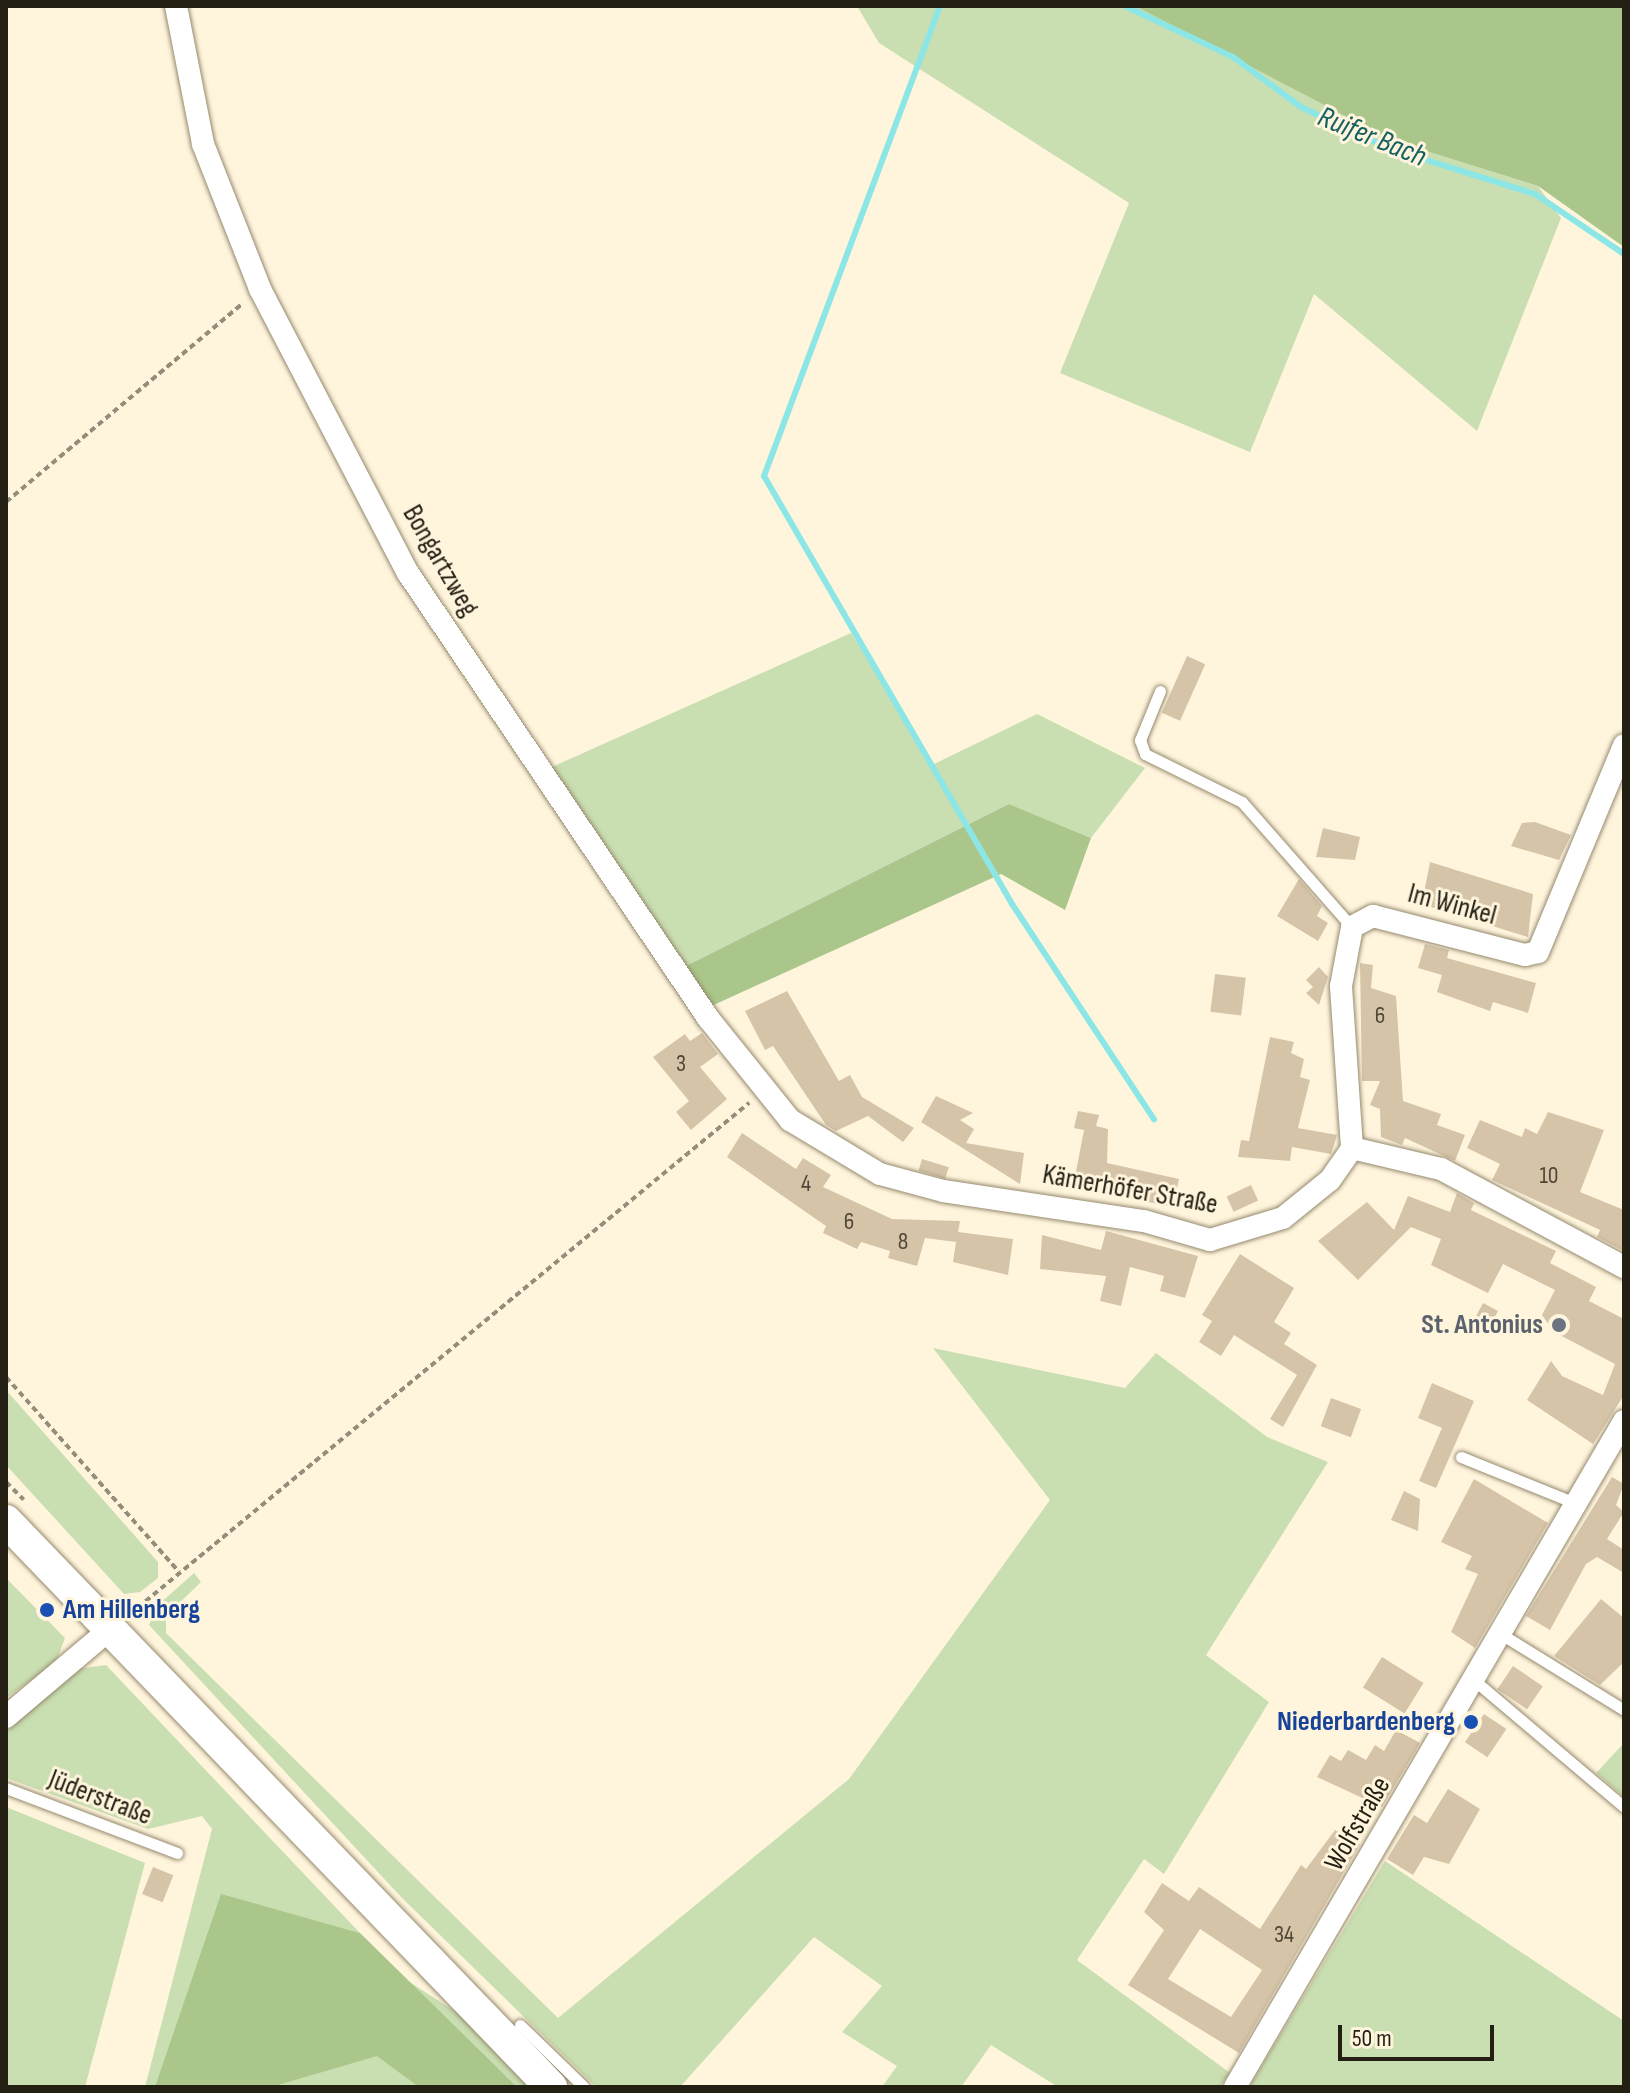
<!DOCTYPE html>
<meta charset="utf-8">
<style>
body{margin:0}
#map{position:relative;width:1630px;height:2093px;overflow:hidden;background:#fff5dd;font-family:"Sofia Sans Condensed",sans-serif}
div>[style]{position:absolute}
.green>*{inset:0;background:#c9deb1}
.forest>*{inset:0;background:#aac68a}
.stream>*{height:6px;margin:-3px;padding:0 3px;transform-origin:3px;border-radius:3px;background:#8ce6e6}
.building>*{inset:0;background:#d6c4a9;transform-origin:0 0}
.path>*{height:4px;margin-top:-2px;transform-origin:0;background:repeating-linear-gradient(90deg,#948d7b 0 6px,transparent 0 10px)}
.roads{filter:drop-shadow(0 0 2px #958a6e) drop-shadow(0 0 2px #958a6e)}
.service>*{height:11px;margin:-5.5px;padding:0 5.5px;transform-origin:5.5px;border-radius:5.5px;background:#fff}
.minor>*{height:22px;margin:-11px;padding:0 11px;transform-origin:11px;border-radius:11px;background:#fff}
.secondary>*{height:32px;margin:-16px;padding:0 16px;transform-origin:16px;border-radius:16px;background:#fff}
.dots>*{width:22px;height:22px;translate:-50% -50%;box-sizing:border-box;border:4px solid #fff5dd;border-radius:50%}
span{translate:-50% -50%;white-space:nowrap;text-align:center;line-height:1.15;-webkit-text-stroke:6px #fff5dd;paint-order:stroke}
.number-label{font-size:24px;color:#504838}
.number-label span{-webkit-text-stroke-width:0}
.street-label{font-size:28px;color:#231f13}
.worship-label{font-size:28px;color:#5b616d;font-weight:700}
.right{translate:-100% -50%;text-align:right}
.transit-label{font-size:28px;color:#164399;font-weight:700}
.left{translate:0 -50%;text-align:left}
.water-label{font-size:30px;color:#156162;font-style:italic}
.frame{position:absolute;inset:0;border:8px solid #231f13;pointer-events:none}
.scale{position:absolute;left:1338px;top:2025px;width:156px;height:36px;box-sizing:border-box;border:4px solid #231f13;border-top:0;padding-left:10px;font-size:24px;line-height:28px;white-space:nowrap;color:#231f13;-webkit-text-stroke:6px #fff5dd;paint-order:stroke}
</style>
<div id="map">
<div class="green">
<div style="clip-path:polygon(857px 6px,1135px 6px,1391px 140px,1538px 186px,1561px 218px,1477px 431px,1314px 294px,1250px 452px,1060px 373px,1129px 203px,879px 43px)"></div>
<div style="clip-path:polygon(851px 633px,934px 764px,1037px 714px,1145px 768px,1091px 838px,1009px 804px,680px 969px,552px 767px)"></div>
<div style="clip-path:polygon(933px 1348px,1125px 1388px,1156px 1353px,1267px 1437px,1328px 1462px,1206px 1655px,1269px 1702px,1164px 1874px,1144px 1859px,1077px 1960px,1230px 2073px,1220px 2087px,1058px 2087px,991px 2045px,961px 2087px,882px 2087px,897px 2066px,842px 2032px,882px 1986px,814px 1937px,680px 2087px,596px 2087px,401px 1897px,149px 1625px,158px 1605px,194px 1573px,201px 1582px,166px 1616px,166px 1633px,558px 2018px,849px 1779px,1050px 1500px)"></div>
<div style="clip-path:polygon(6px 1390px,158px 1562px,158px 1578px,140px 1592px,124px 1594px,6px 1465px)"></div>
<div style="clip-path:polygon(6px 1578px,65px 1638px,56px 1662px,6px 1698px)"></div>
<div style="clip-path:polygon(106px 1665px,360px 1933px,251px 1903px,388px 1968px,476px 2025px,551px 2087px,145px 2087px,212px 1829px,202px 1816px,148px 1829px,6px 1778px,6px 1732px,77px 1669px)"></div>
<div style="clip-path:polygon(1624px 1743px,1624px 1797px,1596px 1773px)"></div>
<div style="clip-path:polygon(6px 1807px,145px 1863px,85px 2087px,6px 2087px)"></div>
<div style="clip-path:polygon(1385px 1861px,1624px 2021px,1624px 2087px,1249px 2087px)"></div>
</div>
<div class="forest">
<div style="clip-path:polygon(1135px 6px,1624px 6px,1624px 247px,1538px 186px,1391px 140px)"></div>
<div style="clip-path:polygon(1009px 804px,1091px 838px,1065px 910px,1001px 874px,707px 1008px,680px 969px)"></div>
<div style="clip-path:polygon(221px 1894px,360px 1933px,517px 2087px,419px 2087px,377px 2056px,271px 2087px,155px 2087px)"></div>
</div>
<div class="stream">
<div style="left:940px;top:6px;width:502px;rotate:110.53deg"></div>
<div style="left:764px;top:476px;width:495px;rotate:59.9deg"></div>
<div style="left:1012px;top:904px;width:258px;rotate:56.6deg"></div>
<div style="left:1125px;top:6px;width:119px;rotate:25.3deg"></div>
<div style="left:1233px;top:57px;width:84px;rotate:36.3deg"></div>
<div style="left:1301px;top:107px;width:96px;rotate:25.2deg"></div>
<div style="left:1388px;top:148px;width:154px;rotate:17.4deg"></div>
<div style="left:1535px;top:194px;width:107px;rotate:34deg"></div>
</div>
<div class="building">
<div style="left:1187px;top:656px;width:20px;height:62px;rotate:24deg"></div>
<div style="clip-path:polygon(1535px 822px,1571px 835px,1559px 860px,1511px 846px,1522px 823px)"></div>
<div style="clip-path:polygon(1323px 828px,1360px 837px,1355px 860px,1316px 857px)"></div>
<div style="clip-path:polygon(1430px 862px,1533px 894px,1528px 937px,1431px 907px,1434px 895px,1424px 893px)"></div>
<div style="clip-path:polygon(1299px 879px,1322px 906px,1317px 916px,1328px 923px,1318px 941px,1277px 916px)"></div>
<div style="clip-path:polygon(1425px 944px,1449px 950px,1447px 958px,1536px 983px,1528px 1013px,1493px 1002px,1490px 1011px,1437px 992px,1442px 975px,1418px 968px)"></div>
<div style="clip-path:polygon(1360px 963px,1373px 965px,1371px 988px,1396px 996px,1403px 1101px,1441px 1114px,1437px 1125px,1465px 1135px,1455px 1161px,1405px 1138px,1402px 1145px,1381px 1137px,1380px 1109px,1370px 1105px,1380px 1081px,1362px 1081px)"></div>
<div style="clip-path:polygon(1319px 967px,1328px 977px,1319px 1005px,1306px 993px,1313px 987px,1306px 980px)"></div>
<div style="left:1215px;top:974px;width:31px;height:38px;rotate:7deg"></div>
<div style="clip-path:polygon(787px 991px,839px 1081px,850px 1075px,862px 1097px,914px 1128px,903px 1142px,868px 1116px,836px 1131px,826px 1125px,773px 1046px,765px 1050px,745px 1011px)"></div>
<div style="clip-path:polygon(702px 1033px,718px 1054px,700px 1067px,727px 1099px,691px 1130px,676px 1112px,689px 1101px,653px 1057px,685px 1034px,690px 1041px)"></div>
<div style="clip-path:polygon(1270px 1037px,1294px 1042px,1291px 1053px,1304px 1059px,1300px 1077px,1310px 1080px,1298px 1128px,1337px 1135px,1331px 1154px,1292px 1147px,1290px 1161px,1238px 1157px,1241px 1140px,1249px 1141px)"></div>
<div style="clip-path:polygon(936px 1096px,973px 1113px,960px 1120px,974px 1129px,966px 1143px,1024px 1153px,1020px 1184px,921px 1122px)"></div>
<div style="clip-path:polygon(1078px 1111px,1099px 1115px,1096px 1126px,1108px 1129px,1107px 1163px,1179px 1179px,1173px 1207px,1073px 1187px,1084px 1130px,1074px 1128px)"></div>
<div style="clip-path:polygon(1548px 1112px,1604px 1130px,1580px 1192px,1624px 1210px,1624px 1251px,1597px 1237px,1600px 1230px,1492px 1180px,1500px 1164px,1467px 1148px,1480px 1120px,1522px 1137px,1525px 1128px,1537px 1134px)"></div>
<div style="clip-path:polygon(742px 1133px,796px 1169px,803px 1158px,831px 1175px,823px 1187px,892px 1219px,960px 1221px,958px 1232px,1013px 1239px,1008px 1275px,953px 1262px,956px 1242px,925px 1238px,917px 1266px,888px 1258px,890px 1251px,861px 1242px,857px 1249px,823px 1233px,826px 1226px,727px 1157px)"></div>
<div style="left:922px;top:1159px;width:28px;height:12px;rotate:17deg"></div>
<div style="left:1251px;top:1185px;width:17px;height:27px;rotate:65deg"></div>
<div style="clip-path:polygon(1457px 1193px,1474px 1203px,1471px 1210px,1556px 1251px,1550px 1263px,1596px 1287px,1589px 1301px,1624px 1319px,1624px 1395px,1593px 1444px,1527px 1400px,1551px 1361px,1562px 1376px,1603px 1395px,1615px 1364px,1554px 1332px,1542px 1315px,1555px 1290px,1503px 1264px,1488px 1293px,1431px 1265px,1441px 1239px,1411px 1227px,1358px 1280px,1318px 1241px,1367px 1202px,1394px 1230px,1408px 1196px,1450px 1212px)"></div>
<div style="clip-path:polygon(1106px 1231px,1198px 1256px,1185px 1298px,1160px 1291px,1164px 1276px,1130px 1267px,1121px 1306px,1100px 1301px,1106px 1276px,1040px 1269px,1042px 1235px,1101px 1250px)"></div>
<div style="clip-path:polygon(1240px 1254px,1294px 1288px,1274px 1322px,1291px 1333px,1284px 1344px,1317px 1365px,1283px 1427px,1270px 1419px,1297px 1375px,1234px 1335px,1221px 1356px,1199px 1342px,1212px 1321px,1202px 1315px)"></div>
<div style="left:1483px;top:1303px;width:17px;height:18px;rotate:28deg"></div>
<div style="clip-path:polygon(1432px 1383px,1474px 1401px,1436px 1488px,1419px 1481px,1442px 1428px,1418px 1418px)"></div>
<div style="left:1331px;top:1398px;width:32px;height:30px;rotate:20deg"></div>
<div style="clip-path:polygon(1612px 1477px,1624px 1484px,1616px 1505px,1624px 1512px,1607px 1539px,1624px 1550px,1624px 1573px,1597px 1557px,1586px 1564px,1550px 1630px,1526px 1616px)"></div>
<div style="clip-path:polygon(1474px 1479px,1548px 1523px,1475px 1648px,1451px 1632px,1478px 1574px,1465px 1569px,1472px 1556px,1441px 1542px)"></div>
<div style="clip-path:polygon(1404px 1491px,1420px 1499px,1418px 1531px,1391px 1520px)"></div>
<div style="clip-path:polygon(1601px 1599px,1624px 1618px,1624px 1662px,1600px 1685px,1554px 1656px)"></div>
<div style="left:1382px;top:1657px;width:49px;height:36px;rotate:32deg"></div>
<div style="left:1513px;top:1666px;width:36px;height:28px;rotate:34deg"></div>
<div style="left:1484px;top:1714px;width:27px;height:34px;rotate:34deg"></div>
<div style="clip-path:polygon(1396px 1730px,1420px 1743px,1382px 1807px,1317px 1777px,1330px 1755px,1341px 1761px,1348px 1750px,1366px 1760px,1375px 1745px,1384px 1751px)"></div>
<div style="clip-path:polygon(1448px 1789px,1480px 1809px,1449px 1864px,1424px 1857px,1413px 1875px,1387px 1859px,1414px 1815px,1427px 1823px)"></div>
<div style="clip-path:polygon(evenodd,1335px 1830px,1360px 1844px,1239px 2053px,1128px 1985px,1164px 1930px,1144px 1912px,1162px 1883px,1189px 1901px,1199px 1887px,1260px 1929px,1301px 1865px,1306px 1869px,1335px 1830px,1200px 1929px,1262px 1970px,1231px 2017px,1168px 1979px,1200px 1929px)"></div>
<div style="left:153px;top:1867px;width:22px;height:29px;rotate:22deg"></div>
</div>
<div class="path">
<div style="left:6px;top:502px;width:309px;rotate:-40deg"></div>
<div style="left:6px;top:1377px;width:261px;rotate:48.4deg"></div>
<div style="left:6px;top:1482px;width:25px;rotate:45deg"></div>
<div style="left:130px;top:1614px;width:803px;rotate:-39.54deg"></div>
</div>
<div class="roads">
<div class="service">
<div style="left:1160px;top:691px;width:53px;rotate:112.2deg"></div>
<div style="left:1140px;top:740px;width:15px;rotate:70deg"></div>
<div style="left:1145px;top:754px;width:108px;rotate:26.3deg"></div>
<div style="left:1242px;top:802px;width:167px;rotate:48.7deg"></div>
<div style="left:1461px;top:1457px;width:123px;rotate:22deg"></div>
<div style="left:1501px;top:1634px;width:145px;rotate:31.7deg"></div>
<div style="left:1475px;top:1681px;width:195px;rotate:40.2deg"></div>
<div style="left:6px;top:1788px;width:183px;rotate:20.8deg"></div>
<div style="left:520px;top:2025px;width:89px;rotate:44.1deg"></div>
</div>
<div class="minor">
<div style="left:176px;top:6px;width:141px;rotate:78.9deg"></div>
<div style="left:203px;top:144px;width:156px;rotate:68.5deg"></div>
<div style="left:260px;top:289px;width:320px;rotate:62.5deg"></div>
<div style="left:408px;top:573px;width:537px;rotate:56.01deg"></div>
<div style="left:708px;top:1018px;width:131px;rotate:51.2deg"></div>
<div style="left:790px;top:1120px;width:105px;rotate:31deg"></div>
<div style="left:880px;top:1174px;width:65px;rotate:15.1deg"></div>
<div style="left:943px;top:1191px;width:203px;rotate:8.5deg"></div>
<div style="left:1144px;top:1221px;width:69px;rotate:16.1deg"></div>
<div style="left:1210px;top:1240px;width:76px;rotate:-16.8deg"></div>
<div style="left:1283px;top:1218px;width:60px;rotate:-39deg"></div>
<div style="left:1330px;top:1180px;width:39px;rotate:-55deg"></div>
<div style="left:1352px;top:1148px;width:162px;rotate:-93.9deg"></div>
<div style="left:1341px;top:986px;width:60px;rotate:-79.4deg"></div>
<div style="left:1352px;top:927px;width:24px;rotate:-28deg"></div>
<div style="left:1373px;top:916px;width:157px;rotate:14.4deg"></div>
<div style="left:1525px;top:955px;width:13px;rotate:-13deg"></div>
<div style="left:1538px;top:952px;width:224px;rotate:-67.4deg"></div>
<div style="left:1352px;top:1148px;width:91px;rotate:13.3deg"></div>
<div style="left:1441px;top:1169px;width:208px;rotate:28.2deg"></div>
<div style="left:6px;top:1717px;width:135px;rotate:-40.2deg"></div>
<div style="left:1235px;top:2087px;width:771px;rotate:-59.71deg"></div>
</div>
<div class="secondary">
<div style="left:6px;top:1521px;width:786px;rotate:46.08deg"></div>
</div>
</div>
<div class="dots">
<div style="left:1559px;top:1325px;background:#6b7280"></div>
<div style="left:47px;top:1610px;background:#1a4fb4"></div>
<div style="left:1471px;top:1722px;background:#1a4fb4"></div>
</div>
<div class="number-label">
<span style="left:1380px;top:1016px">6</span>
<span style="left:681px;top:1064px">3</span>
<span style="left:1549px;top:1176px">10</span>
<span style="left:806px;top:1184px">4</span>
<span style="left:849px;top:1222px">6</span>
<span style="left:903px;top:1242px">8</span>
<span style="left:1284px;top:1935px">34</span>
</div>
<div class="street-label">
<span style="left:440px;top:561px;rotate:60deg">Bongartzweg</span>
<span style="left:1452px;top:905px;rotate:15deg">Im Winkel</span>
<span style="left:1130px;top:1190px;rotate:10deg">Kämerhöfer Straße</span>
<span style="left:100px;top:1798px;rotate:21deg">Jüderstraße</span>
<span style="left:1358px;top:1824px;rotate:-60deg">Wolfstraße</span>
</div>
<div class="worship-label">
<span class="right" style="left:1543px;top:1325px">St. Antonius</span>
</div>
<div class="transit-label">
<span class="left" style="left:63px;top:1610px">Am Hillenberg</span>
<span class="right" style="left:1455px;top:1722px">Niederbardenberg</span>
</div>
<div class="water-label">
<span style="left:1372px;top:137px;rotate:22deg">Ruifer Bach</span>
</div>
<div class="frame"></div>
<div class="scale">50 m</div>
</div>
